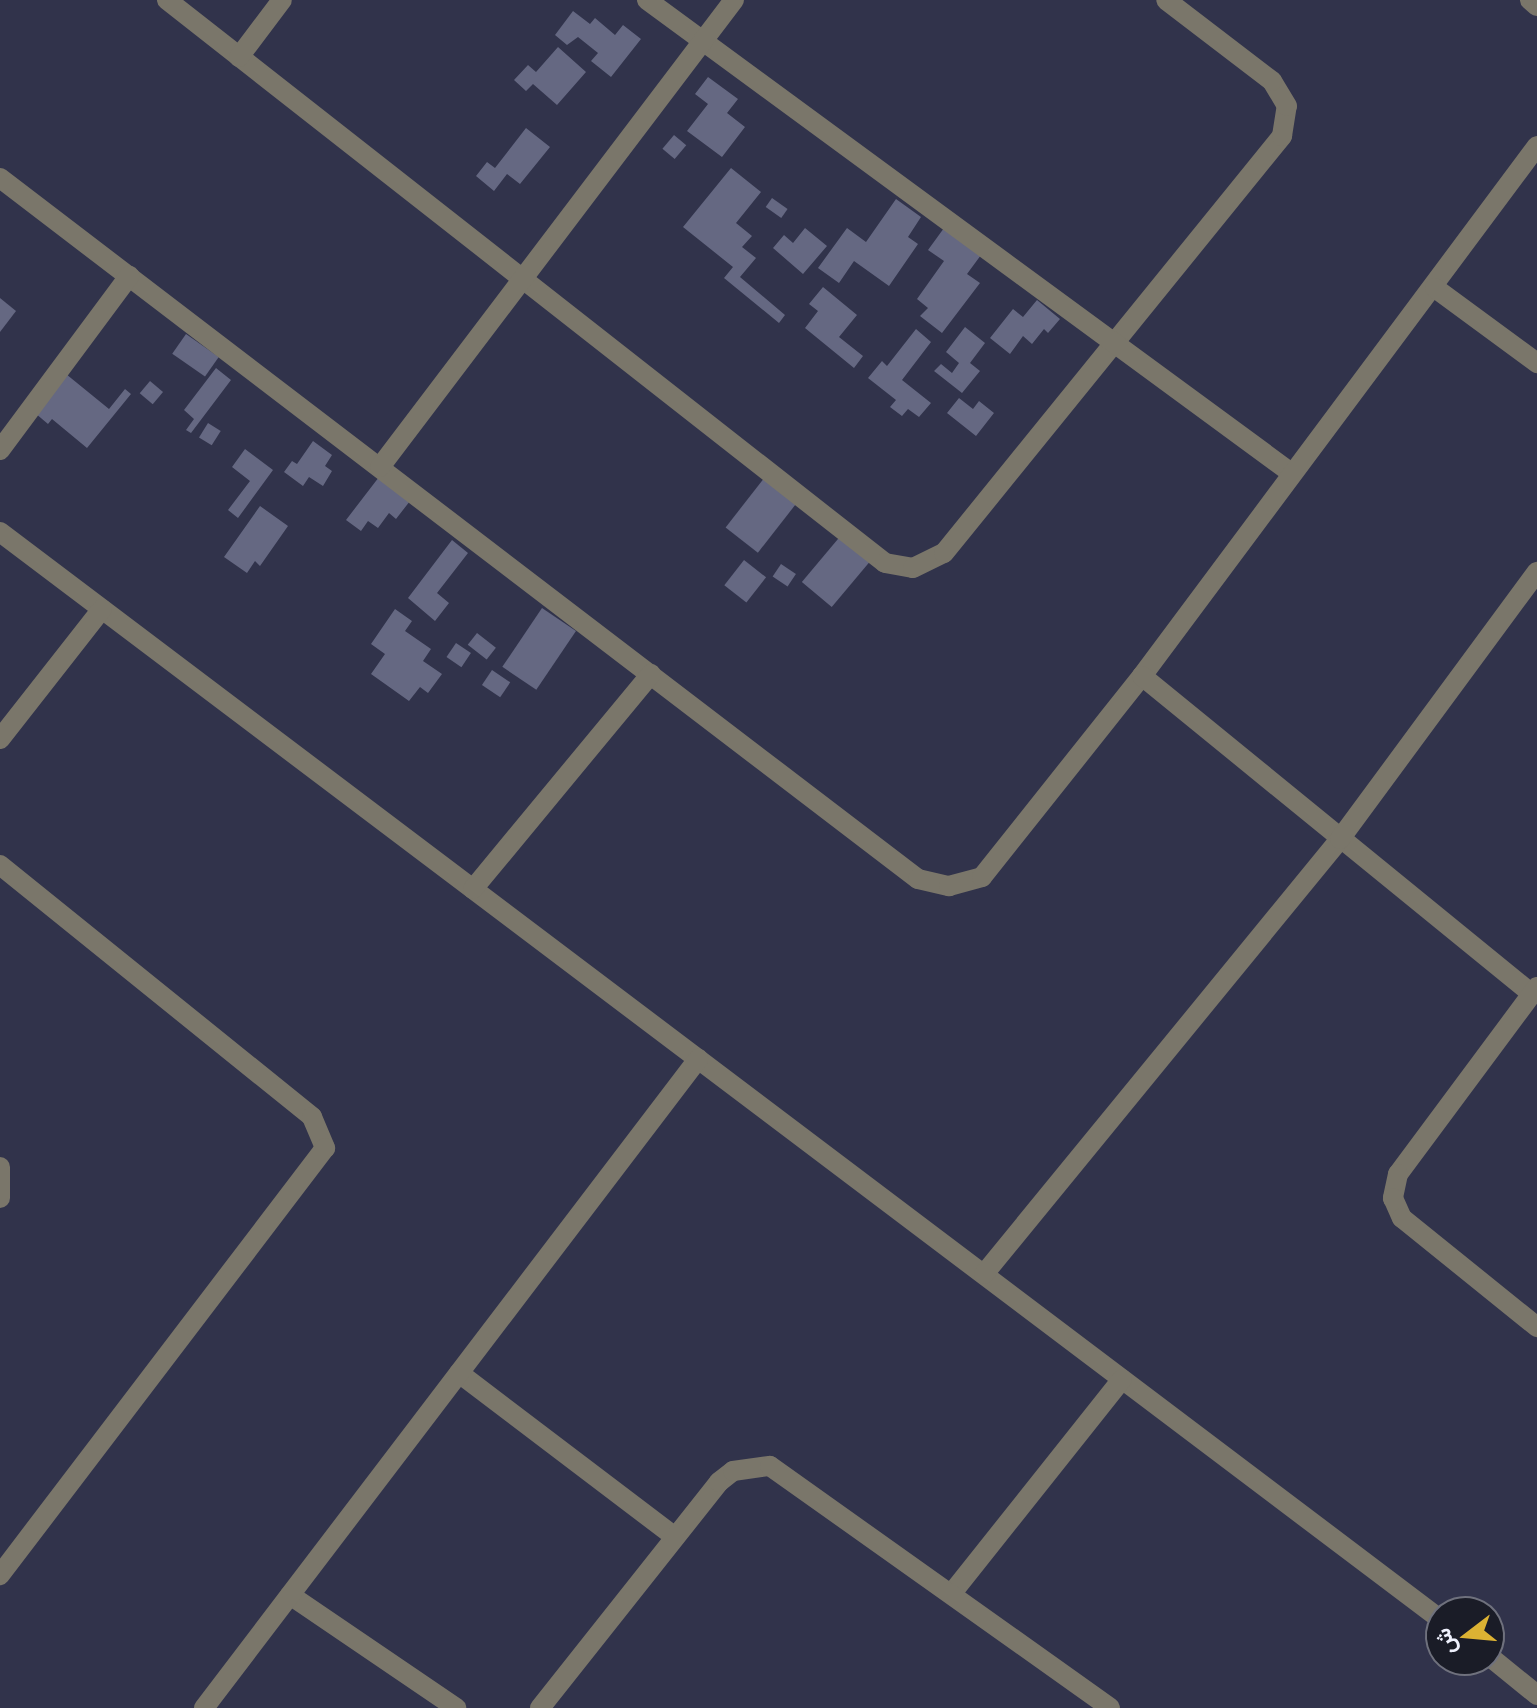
<!DOCTYPE html>
<meta charset="utf-8">
<style>
body{margin:0}
#map{position:relative;width:1537px;height:1708px;overflow:hidden;background:#31334b;font-family:"Exo 2",Vazirmatn,sans-serif}
div>[style]{position:absolute}
.building>*{inset:0;background:#656882;transform-origin:0 0}
.minor>*{height:20px;margin:-10px;padding:0 10px;transform-origin:10px;border-radius:10px;background:#7a766a}
span{translate:-50% -50%;white-space:nowrap;text-align:center;line-height:1.15;-webkit-text-stroke:6px #1a1c27;paint-order:stroke}
.north{position:absolute;left:1425px;top:1596px;width:80px;height:80px;box-sizing:border-box;background:#1a1c27;border:2px solid #6f717d;border-radius:50%;rotate:254deg;font-size:22px;font-weight:700;line-height:32px;text-align:center;color:#eff1fd}
.north::after{content:'';display:block;margin:auto;width:28px;height:36px;background:#dcb233;clip-path:polygon(50% 0,100% 100%,50% 72%,0 100%)}
</style>
<div id="map">
<div class="building">
<div style="clip-path:polygon(573px 11px,590px 24px,595px 18px,615px 35px,623px 25px,641px 39px,611px 77px,591px 61px,598px 53px,578px 37px,567px 45px,555px 35px)"></div>
<div style="clip-path:polygon(558px 47px,586px 72px,557px 105px,533px 84px,526px 91px,514px 80px,528px 65px,536px 72px)"></div>
<div style="clip-path:polygon(708px 77px,738px 99px,727px 113px,745px 127px,722px 157px,687px 131px,708px 104px,695px 94px)"></div>
<div style="clip-path:polygon(526px 128px,550px 147px,520px 184px,507px 174px,494px 191px,476px 176px,487px 162px,495px 168px)"></div>
<div style="left:674px;top:135px;width:16px;height:18px;rotate:40deg"></div>
<div style="clip-path:polygon(731px 168px,761px 192px,736px 223px,752px 236px,742px 247px,756px 258px,740px 277px,785px 315px,779px 323px,724px 278px,733px 267px,683px 227px)"></div>
<div style="left:772px;top:198px;width:19px;height:11px;rotate:35deg"></div>
<div style="clip-path:polygon(896px 199px,921px 217px,908px 237px,918px 244px,889px 286px,854px 261px,839px 283px,818px 268px,847px 228px,866px 242px)"></div>
<div style="clip-path:polygon(805px 228px,827px 246px,803px 274px,773px 248px,784px 235px,793px 243px)"></div>
<div style="clip-path:polygon(944px 228px,981px 255px,967px 274px,980px 283px,942px 333px,920px 316px,928px 308px,917px 299px,944px 261px,928px 250px)"></div>
<div style="clip-path:polygon(823px 287px,857px 315px,839px 337px,863px 356px,854px 368px,805px 328px,818px 311px,809px 304px)"></div>
<div style="clip-path:polygon(0 298px,16px 311px,0 332px)"></div>
<div style="clip-path:polygon(1037px 300px,1060px 319px,1048px 333px,1044px 329px,1032px 344px,1023px 336px,1010px 354px,990px 338px,1013px 309px,1023px 317px)"></div>
<div style="clip-path:polygon(965px 327px,985px 343px,970px 363px,980px 371px,962px 393px,934px 371px,941px 364px,952px 373px,959px 363px,946px 352px)"></div>
<div style="clip-path:polygon(916px 329px,931px 342px,902px 380px,931px 403px,919px 417px,908px 409px,902px 416px,890px 407px,896px 400px,868px 378px,882px 361px,887px 366px)"></div>
<div style="left:186px;top:334px;width:40px;height:24px;rotate:35deg"></div>
<div style="clip-path:polygon(216px 368px,231px 380px,191px 433px,186px 430px,194px 419px,184px 410px)"></div>
<div style="clip-path:polygon(66px 374px,109px 409px,125px 389px,131px 394px,87px 448px,52px 419px,48px 424px,35px 413px)"></div>
<div style="left:150px;top:381px;width:17px;height:16px;rotate:40deg"></div>
<div style="clip-path:polygon(959px 398px,973px 409px,979px 401px,994px 413px,976px 436px,947px 413px)"></div>
<div style="left:208px;top:423px;width:15px;height:17px;rotate:32deg"></div>
<div style="clip-path:polygon(313px 441px,332px 455px,325px 466px,332px 471px,323px 486px,309px 477px,303px 486px,284px 472px,292px 461px,297px 464px)"></div>
<div style="clip-path:polygon(245px 449px,273px 470px,238px 518px,228px 510px,250px 481px,232px 467px)"></div>
<div style="clip-path:polygon(379px 477px,410px 501px,396px 519px,389px 513px,378px 528px,368px 521px,361px 531px,346px 520px)"></div>
<div style="left:765px;top:477px;width:41px;height:64px;rotate:38deg"></div>
<div style="clip-path:polygon(260px 506px,288px 526px,260px 566px,255px 561px,247px 573px,224px 557px)"></div>
<div style="left:843px;top:533px;width:39px;height:64px;rotate:40deg"></div>
<div style="clip-path:polygon(452px 540px,468px 553px,437px 593px,449px 603px,435px 621px,408px 598px)"></div>
<div style="left:744px;top:560px;width:28px;height:32px;rotate:38deg"></div>
<div style="left:781px;top:564px;width:18px;height:15px;rotate:34deg"></div>
<div style="left:542px;top:608px;width:41px;height:71px;rotate:34deg"></div>
<div style="clip-path:polygon(395px 609px,412px 621px,405px 631px,431px 649px,423px 661px,442px 674px,428px 693px,420px 687px,409px 701px,371px 674px,385px 654px,371px 644px)"></div>
<div style="left:477px;top:633px;width:24px;height:15px;rotate:38deg"></div>
<div style="left:456px;top:643px;width:18px;height:17px;rotate:34deg"></div>
<div style="left:492px;top:670px;width:22px;height:18px;rotate:34deg"></div>
</div>
<div class="minor">
<div style="left:167px;top:0;width:912px;rotate:38.1deg"></div>
<div style="left:885px;top:563px;width:28px;rotate:10deg"></div>
<div style="left:913px;top:568px;width:34px;rotate:-26deg"></div>
<div style="left:944px;top:553px;width:537px;rotate:-50.97deg"></div>
<div style="left:1282px;top:136px;width:30px;rotate:-81deg"></div>
<div style="left:1287px;top:106px;width:29px;rotate:-121deg"></div>
<div style="left:1272px;top:81px;width:133px;rotate:-142.6deg"></div>
<div style="left:647px;top:0;width:798px;rotate:36.28deg"></div>
<div style="left:1530px;top:0;width:9px;rotate:41deg"></div>
<div style="left:239px;top:57px;width:71px;rotate:-53deg"></div>
<div style="left:0;top:178px;width:1155px;rotate:37.37deg"></div>
<div style="left:918px;top:879px;width:32px;rotate:13deg"></div>
<div style="left:949px;top:886px;width:34px;rotate:-15deg"></div>
<div style="left:982px;top:877px;width:257px;rotate:-51.5deg"></div>
<div style="left:1142px;top:676px;width:661px;rotate:-53.3deg"></div>
<div style="left:1435px;top:288px;width:127px;rotate:36.3deg"></div>
<div style="left:0;top:450px;width:217px;rotate:-53.4deg"></div>
<div style="left:380px;top:467px;width:586px;rotate:-52.84deg"></div>
<div style="left:0;top:532px;width:1806px;rotate:37.05deg"></div>
<div style="left:1142px;top:676px;width:503px;rotate:39.19deg"></div>
<div style="left:0;top:739px;width:165px;rotate:-51.9deg"></div>
<div style="left:0;top:865px;width:401px;rotate:38.9deg"></div>
<div style="left:312px;top:1117px;width:34px;rotate:67deg"></div>
<div style="left:325px;top:1148px;width:537px;rotate:127.28deg"></div>
<div style="left:473px;top:889px;width:279px;rotate:-50.4deg"></div>
<div style="left:1537px;top:987px;width:233px;rotate:126.6deg"></div>
<div style="left:1398px;top:1174px;width:25px;rotate:102deg"></div>
<div style="left:1393px;top:1198px;width:22px;rotate:66deg"></div>
<div style="left:1402px;top:1218px;width:174px;rotate:38.9deg"></div>
<div style="left:0;top:1167px;width:31px;rotate:90deg"></div>
<div style="left:984px;top:1274px;width:562px;rotate:-50.7deg"></div>
<div style="left:1340px;top:839px;width:332px;rotate:-53.6deg"></div>
<div style="left:459px;top:1373px;width:271px;rotate:37.2deg"></div>
<div style="left:952px;top:1593px;width:273px;rotate:-51.5deg"></div>
<div style="left:290px;top:1595px;width:201px;rotate:34.2deg"></div>
<div style="left:1489px;top:1656px;width:62px;rotate:39.1deg"></div>
<div style="left:204px;top:1708px;width:816px;rotate:-52.72deg"></div>
<div style="left:540px;top:1708px;width:288px;rotate:-51.6deg"></div>
<div style="left:719px;top:1482px;width:18px;rotate:-38deg"></div>
<div style="left:733px;top:1471px;width:37px;rotate:-8deg"></div>
<div style="left:770px;top:1466px;width:417px;rotate:35.4deg"></div>
</div>
<div class="north">ش</div>
</div>
